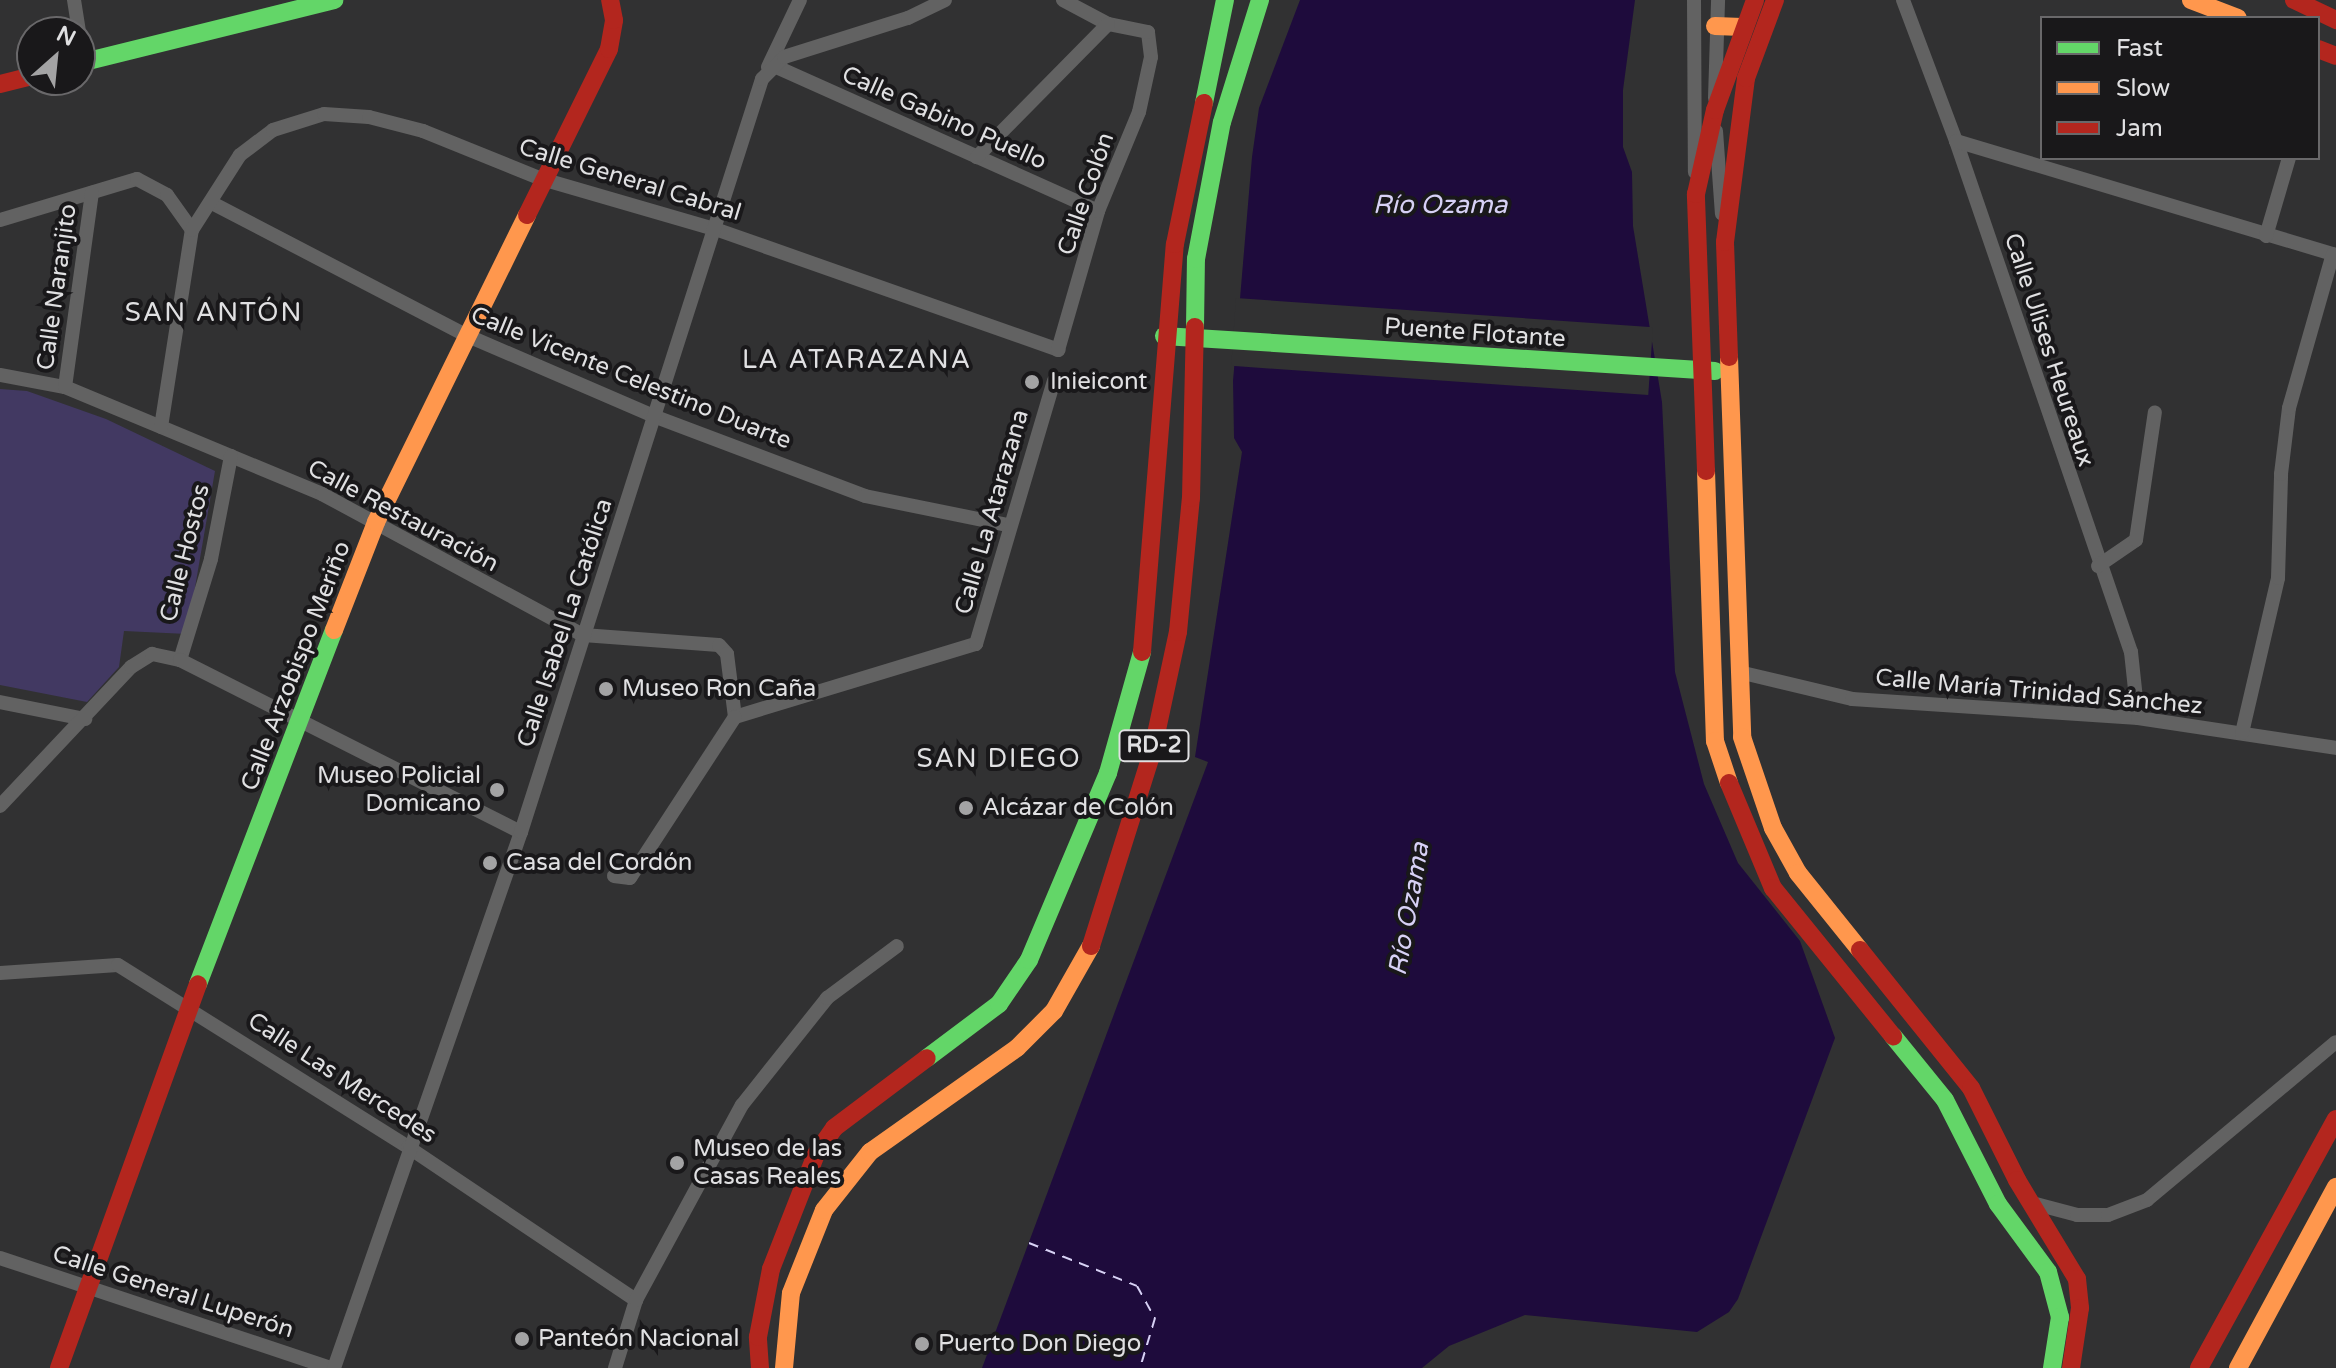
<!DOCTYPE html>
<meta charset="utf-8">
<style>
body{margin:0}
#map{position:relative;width:2336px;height:1368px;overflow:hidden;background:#313132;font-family:"Varela Round",sans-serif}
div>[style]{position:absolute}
.green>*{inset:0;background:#423962}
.water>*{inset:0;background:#1e0b3c}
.pier>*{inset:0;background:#313132;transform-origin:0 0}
.ferry>*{height:2px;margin-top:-1px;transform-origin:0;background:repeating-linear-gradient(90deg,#d7d1f5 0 10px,transparent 0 18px)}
.street>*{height:14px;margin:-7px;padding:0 7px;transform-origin:7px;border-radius:7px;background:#626262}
.fast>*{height:18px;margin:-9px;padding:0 9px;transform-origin:9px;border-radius:9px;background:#63d668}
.slow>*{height:18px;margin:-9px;padding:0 9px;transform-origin:9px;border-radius:9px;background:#ff974d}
.jam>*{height:18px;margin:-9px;padding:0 9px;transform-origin:9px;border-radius:9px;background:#b3261e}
.dots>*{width:22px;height:22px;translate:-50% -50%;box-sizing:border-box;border:4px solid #19181a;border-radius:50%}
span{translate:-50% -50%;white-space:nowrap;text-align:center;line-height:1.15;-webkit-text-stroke:8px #19181a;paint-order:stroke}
.shield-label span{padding:2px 6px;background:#19181a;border:2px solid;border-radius:6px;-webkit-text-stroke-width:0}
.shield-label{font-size:22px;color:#e0e0e2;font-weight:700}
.street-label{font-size:24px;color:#e0e0e2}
.poi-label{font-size:24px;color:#e0e0e2}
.left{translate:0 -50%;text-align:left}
.right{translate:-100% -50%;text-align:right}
.water-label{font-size:26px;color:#d7d1f5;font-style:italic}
.neighbourhood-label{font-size:26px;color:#e0e0e2;letter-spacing:2px}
.legend{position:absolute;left:2040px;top:16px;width:280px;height:144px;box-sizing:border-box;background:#19181a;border:2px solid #69686a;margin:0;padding:10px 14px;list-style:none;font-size:24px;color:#e0e0e2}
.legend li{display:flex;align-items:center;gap:16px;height:40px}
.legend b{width:40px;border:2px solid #69686a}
.north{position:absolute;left:16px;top:16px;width:80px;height:80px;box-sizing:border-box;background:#19181a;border:2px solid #69686a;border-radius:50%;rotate:27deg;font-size:22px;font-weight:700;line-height:32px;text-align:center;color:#e0e0e2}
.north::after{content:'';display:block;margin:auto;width:28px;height:36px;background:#a3a3a4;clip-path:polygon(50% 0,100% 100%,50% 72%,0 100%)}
</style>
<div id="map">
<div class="green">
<div style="clip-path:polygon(0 389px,27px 391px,106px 419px,215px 471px,187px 634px,124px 631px,119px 667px,87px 702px,0 685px)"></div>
</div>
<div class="water">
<div style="clip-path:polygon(1300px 0,1635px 0,1623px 90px,1623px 147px,1632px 172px,1633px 226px,1662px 402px,1675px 672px,1704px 784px,1738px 863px,1800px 941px,1835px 1038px,1738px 1299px,1729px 1312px,1697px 1332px,1525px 1315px,1449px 1346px,1422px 1368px,982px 1368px,1208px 762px,1195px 757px,1242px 452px,1234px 438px,1233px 381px,1252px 157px,1259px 108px)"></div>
</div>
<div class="pier">
<div style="left:1236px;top:298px;width:418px;height:68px;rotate:4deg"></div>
</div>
<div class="ferry">
<div style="left:1029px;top:1243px;width:116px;rotate:21.7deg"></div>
<div style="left:1137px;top:1286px;width:37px;rotate:61deg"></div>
<div style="left:1155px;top:1318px;width:52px;rotate:106.7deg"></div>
</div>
<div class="street">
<div style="left:74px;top:0;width:32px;rotate:81deg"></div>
<div style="left:1063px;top:0;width:51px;rotate:28.1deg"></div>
<div style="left:1694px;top:0;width:172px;rotate:89.7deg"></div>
<div style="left:1903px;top:0;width:151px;rotate:69.4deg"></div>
<div style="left:1956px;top:141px;width:540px;rotate:71.1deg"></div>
<div style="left:2131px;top:652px;width:66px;rotate:83.9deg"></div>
<div style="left:80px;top:36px;width:26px;rotate:81deg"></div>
<div style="left:772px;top:65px;width:357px;rotate:24.1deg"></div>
<div style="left:768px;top:67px;width:74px;rotate:-64.5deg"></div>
<div style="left:1715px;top:98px;width:98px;rotate:-88.2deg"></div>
<div style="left:1716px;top:131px;width:83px;rotate:85.9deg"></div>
<div style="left:1956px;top:141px;width:397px;rotate:16.7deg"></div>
<div style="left:212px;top:203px;width:288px;rotate:27.5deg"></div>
<div style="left:468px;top:336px;width:205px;rotate:23.3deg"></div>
<div style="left:656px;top:417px;width:223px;rotate:20.7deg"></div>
<div style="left:865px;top:496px;width:146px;rotate:11.5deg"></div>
<div style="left:0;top:220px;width:143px;rotate:-16.7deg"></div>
<div style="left:137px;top:179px;width:34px;rotate:28deg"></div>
<div style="left:167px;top:195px;width:43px;rotate:54.5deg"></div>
<div style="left:2266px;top:236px;width:81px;rotate:-73.6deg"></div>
<div style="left:0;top:375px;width:66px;rotate:10.5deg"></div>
<div style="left:65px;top:387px;width:278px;rotate:22.6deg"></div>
<div style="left:322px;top:494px;width:297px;rotate:28.4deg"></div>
<div style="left:583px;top:635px;width:136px;rotate:4.2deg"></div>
<div style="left:719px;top:645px;width:12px;rotate:48deg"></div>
<div style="left:727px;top:654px;width:64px;rotate:82.8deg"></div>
<div style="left:65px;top:387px;width:196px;rotate:-82.1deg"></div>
<div style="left:161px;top:427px;width:199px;rotate:-81.1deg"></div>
<div style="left:192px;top:230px;width:89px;rotate:-57.4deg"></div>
<div style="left:240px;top:155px;width:41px;rotate:-37.1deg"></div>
<div style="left:273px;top:130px;width:53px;rotate:-17.4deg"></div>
<div style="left:324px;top:114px;width:45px;rotate:3.8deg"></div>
<div style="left:369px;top:117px;width:56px;rotate:14.5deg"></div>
<div style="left:423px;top:131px;width:128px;rotate:22deg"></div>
<div style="left:542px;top:179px;width:183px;rotate:16.2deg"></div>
<div style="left:718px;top:230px;width:361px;rotate:19.4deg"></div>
<div style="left:1058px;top:350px;width:145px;rotate:-73.9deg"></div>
<div style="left:1098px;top:211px;width:107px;rotate:-67.5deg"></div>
<div style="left:1139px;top:112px;width:56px;rotate:-77.7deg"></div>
<div style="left:1151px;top:57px;width:25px;rotate:-97deg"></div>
<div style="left:1148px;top:32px;width:41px;rotate:-168.7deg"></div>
<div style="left:1108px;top:24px;width:187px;rotate:134.6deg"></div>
<div style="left:2098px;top:566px;width:46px;rotate:-34.4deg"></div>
<div style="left:2136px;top:540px;width:129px;rotate:-81.6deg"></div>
<div style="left:180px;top:660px;width:106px;rotate:-72.9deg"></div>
<div style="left:211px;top:559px;width:105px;rotate:-79deg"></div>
<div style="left:1739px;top:672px;width:116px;rotate:13.4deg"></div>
<div style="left:1852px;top:699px;width:287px;rotate:3.8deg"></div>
<div style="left:2138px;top:718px;width:200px;rotate:8.6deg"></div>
<div style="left:0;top:702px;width:87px;rotate:11.3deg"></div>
<div style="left:735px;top:717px;width:252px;rotate:-16.9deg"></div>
<div style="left:976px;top:644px;width:275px;rotate:-73.5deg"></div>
<div style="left:2242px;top:733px;width:159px;rotate:-76.9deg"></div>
<div style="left:2278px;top:578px;width:104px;rotate:-88.3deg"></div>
<div style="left:2281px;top:474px;width:66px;rotate:-83.1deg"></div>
<div style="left:2289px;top:408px;width:160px;rotate:-74.1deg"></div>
<div style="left:0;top:806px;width:191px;rotate:-46.7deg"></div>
<div style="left:131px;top:667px;width:25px;rotate:-32deg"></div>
<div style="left:152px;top:654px;width:29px;rotate:12deg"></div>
<div style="left:180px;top:660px;width:382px;rotate:26.8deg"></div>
<div style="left:614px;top:876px;width:16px;rotate:7deg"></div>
<div style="left:630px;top:878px;width:192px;rotate:-56.9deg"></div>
<div style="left:0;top:973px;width:118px;rotate:-3.9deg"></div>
<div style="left:118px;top:965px;width:342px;rotate:32.1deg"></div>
<div style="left:408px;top:1147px;width:275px;rotate:33.9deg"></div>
<div style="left:2032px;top:1203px;width:47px;rotate:14.9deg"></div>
<div style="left:2077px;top:1215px;width:31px"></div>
<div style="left:2108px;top:1215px;width:42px;rotate:-21deg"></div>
<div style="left:2147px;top:1200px;width:246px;rotate:-39.9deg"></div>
<div style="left:0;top:1258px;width:349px;rotate:18.4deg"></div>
<div style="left:334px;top:1368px;width:568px;rotate:-70.77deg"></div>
<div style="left:521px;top:832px;width:791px;rotate:-72.25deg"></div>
<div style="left:762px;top:79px;width:31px;rotate:-45deg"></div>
<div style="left:784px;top:57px;width:130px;rotate:-17.5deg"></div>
<div style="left:908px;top:18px;width:41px;rotate:-25.9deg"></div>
<div style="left:615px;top:1368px;width:71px;rotate:-72.8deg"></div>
<div style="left:636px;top:1300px;width:222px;rotate:-61.5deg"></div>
<div style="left:742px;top:1105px;width:137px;rotate:-51.5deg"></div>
<div style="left:827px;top:998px;width:87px;rotate:-36.6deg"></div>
</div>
<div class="fast">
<div style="left:80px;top:63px;width:262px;rotate:-13.9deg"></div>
<div style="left:1204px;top:103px;width:105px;rotate:-78.5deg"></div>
<div style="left:1195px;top:327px;width:68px;rotate:-89.2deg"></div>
<div style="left:1196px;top:259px;width:139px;rotate:-79.3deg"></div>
<div style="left:1222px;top:122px;width:128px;rotate:-72.7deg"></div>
<div style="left:1164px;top:336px;width:552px;rotate:3.63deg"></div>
<div style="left:198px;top:984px;width:379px;rotate:-69deg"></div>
<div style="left:1893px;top:1036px;width:82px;rotate:50.9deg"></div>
<div style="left:1945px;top:1100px;width:117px;rotate:63deg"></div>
<div style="left:1998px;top:1204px;width:84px;rotate:53.7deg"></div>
<div style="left:2048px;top:1272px;width:47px;rotate:75.1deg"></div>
<div style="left:2060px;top:1317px;width:52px;rotate:98.9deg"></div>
<div style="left:927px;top:1058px;width:90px;rotate:-36.9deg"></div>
<div style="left:999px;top:1004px;width:53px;rotate:-55.7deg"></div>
<div style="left:1029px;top:960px;width:203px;rotate:-67.1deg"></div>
<div style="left:1108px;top:773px;width:126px;rotate:-74.3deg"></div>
</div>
<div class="slow">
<div style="left:2191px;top:0;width:50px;rotate:21deg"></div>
<div style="left:1715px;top:26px;width:27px;rotate:2deg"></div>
<div style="left:1729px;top:357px;width:380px;rotate:88deg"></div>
<div style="left:1742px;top:737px;width:96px;rotate:71.2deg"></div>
<div style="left:1773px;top:828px;width:51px;rotate:60.9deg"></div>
<div style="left:1798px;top:873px;width:99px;rotate:51.2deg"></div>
<div style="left:1706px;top:471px;width:270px;rotate:88.1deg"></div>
<div style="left:1715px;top:741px;width:44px;rotate:71.6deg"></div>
<div style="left:334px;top:630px;width:116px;rotate:-68.7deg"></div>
<div style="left:376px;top:522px;width:342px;rotate:-63.8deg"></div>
<div style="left:784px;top:1368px;width:75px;rotate:-84.7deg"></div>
<div style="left:791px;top:1293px;width:89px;rotate:-68.3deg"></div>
<div style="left:824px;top:1210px;width:74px;rotate:-51.6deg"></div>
<div style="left:870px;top:1152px;width:180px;rotate:-35.3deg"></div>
<div style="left:1017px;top:1048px;width:52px;rotate:-45deg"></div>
<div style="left:1054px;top:1011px;width:75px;rotate:-60.4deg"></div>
<div style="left:2238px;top:1368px;width:206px;rotate:-61.6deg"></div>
</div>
<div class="jam">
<div style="left:2294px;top:0;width:47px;rotate:25.5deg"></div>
<div style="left:2318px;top:49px;width:19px;rotate:21deg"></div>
<div style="left:0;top:84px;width:33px;rotate:-14deg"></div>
<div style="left:527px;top:215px;width:185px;rotate:-63.7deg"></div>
<div style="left:609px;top:49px;width:29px;rotate:-80deg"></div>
<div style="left:614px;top:20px;width:20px;rotate:-101deg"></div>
<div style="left:1729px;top:357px;width:115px;rotate:-92deg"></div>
<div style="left:1725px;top:242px;width:165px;rotate:-82.7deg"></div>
<div style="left:1746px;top:78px;width:83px;rotate:-69.6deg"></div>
<div style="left:1706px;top:471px;width:277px;rotate:-92.1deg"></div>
<div style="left:1696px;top:194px;width:86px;rotate:-77.3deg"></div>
<div style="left:1715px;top:110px;width:117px;rotate:-70deg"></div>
<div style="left:1142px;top:652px;width:409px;rotate:-85.4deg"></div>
<div style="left:1175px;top:244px;width:144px;rotate:-78.4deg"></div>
<div style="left:1729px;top:783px;width:114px;rotate:67.3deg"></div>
<div style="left:1773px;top:888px;width:191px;rotate:51deg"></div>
<div style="left:1091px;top:946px;width:202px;rotate:-72.5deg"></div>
<div style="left:1152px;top:753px;width:124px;rotate:-77.9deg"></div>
<div style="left:1178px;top:632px;width:135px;rotate:-84.5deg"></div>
<div style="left:1191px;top:498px;width:171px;rotate:-88.7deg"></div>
<div style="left:1860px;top:950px;width:177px;rotate:51.2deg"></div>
<div style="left:1971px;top:1088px;width:103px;rotate:63.4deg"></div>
<div style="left:2017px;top:1180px;width:116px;rotate:58.8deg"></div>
<div style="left:2077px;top:1279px;width:29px;rotate:84deg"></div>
<div style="left:2080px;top:1308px;width:61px;rotate:98.5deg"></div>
<div style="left:59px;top:1368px;width:408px;rotate:-70.1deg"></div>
<div style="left:760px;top:1368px;width:31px;rotate:-94deg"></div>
<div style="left:758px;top:1337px;width:69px;rotate:-79.2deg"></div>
<div style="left:771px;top:1269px;width:123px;rotate:-68.6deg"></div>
<div style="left:816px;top:1154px;width:32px;rotate:-55deg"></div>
<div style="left:834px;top:1128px;width:116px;rotate:-37deg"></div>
<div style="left:2199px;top:1368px;width:284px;rotate:-61.2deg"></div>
</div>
<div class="dots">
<div style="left:1032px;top:382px;background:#a3a3a4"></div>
<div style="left:606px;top:689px;background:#a3a3a4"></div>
<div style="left:497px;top:790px;background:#a3a3a4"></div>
<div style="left:966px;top:808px;background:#a3a3a4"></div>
<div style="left:490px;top:863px;background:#a3a3a4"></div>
<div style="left:677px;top:1163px;background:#a3a3a4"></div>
<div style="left:522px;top:1339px;background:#a3a3a4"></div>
<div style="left:922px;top:1344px;background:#a3a3a4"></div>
</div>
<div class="shield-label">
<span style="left:1154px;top:746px">RD-2</span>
</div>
<div class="street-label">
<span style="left:944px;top:118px;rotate:24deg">Calle Gabino Puello</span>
<span style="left:630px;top:180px;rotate:17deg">Calle General Cabral</span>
<span style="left:1086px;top:194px;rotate:-71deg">Calle Colón</span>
<span style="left:57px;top:287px;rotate:-82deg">Calle Naranjito</span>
<span style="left:1475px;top:333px;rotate:4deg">Puente Flotante</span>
<span style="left:2049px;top:350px;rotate:72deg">Calle Ulises Heureaux</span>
<span style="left:631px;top:378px;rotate:22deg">Calle Vicente Celestino Duarte</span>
<span style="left:992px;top:512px;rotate:-74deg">Calle La Atarazana</span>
<span style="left:403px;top:516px;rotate:28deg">Calle Restauración</span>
<span style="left:185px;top:553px;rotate:-76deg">Calle Hostos</span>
<span style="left:565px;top:623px;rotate:-72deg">Calle Isabel La Católica</span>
<span style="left:296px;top:666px;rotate:-69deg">Calle Arzobispo Meriño</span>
<span style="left:2039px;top:692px;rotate:5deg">Calle María Trinidad Sánchez</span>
<span style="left:342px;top:1078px;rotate:33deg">Calle Las Mercedes</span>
<span style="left:173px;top:1292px;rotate:18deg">Calle General Luperón</span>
</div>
<div class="poi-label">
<span class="left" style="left:1050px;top:382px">Inieicont</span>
<span class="left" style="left:622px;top:689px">Museo Ron Caña</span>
<span class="right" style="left:481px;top:790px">Museo Policial<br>Domicano</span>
<span class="left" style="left:982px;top:808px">Alcázar de Colón</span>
<span class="left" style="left:506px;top:863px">Casa del Cordón</span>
<span class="left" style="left:693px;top:1163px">Museo de las<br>Casas Reales</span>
<span class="left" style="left:538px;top:1339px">Panteón Nacional</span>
<span class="left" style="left:938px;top:1344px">Puerto Don Diego</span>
</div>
<div class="water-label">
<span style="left:1440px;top:205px">Río Ozama</span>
<span style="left:1409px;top:909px;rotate:-80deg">Río Ozama</span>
</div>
<div class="neighbourhood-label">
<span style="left:214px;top:313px">SAN ANTÓN</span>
<span style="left:857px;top:360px">LA ATARAZANA</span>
<span style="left:999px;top:759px">SAN DIEGO</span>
</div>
<ul class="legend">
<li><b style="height:10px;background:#63d668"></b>Fast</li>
<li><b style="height:10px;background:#ff974d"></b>Slow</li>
<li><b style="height:10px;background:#b3261e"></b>Jam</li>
</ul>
<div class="north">N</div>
</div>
